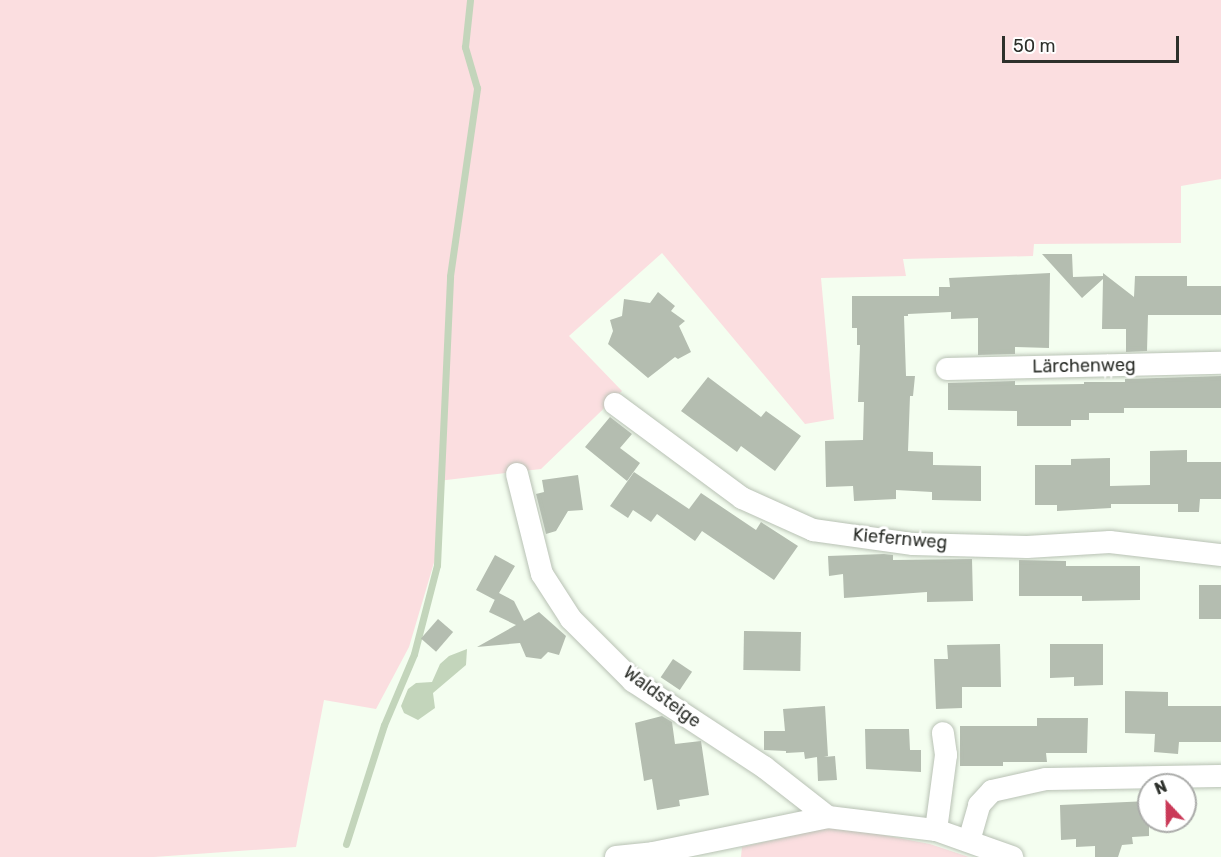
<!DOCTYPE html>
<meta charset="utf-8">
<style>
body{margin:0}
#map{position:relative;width:1221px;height:857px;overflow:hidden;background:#f4fef0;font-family:Rubik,sans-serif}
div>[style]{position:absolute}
.green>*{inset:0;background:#fbdee0}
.water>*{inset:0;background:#c3d5bb}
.stream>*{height:7px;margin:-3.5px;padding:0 3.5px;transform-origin:3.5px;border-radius:3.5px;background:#c3d5bb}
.building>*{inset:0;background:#b4bdb0;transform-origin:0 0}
.roads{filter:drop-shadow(0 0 2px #b8c1b4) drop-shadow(0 0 2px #b8c1b4)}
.minor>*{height:22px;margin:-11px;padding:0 11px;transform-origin:11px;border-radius:11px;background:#fff}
span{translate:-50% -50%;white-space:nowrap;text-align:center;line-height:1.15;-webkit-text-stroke:6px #fff;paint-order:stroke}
.street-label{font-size:18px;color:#2d302b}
.north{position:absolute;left:1137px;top:773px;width:60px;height:60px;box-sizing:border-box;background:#fff;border:2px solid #abacaa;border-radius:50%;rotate:338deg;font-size:16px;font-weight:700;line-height:24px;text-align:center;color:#2d302b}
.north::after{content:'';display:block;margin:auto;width:21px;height:27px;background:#ca3a58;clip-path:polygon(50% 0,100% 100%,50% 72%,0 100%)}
.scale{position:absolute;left:1002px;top:36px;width:177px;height:27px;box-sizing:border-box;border:3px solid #2d302b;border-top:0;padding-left:8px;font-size:18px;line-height:21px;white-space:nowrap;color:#2d302b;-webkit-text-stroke:4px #fff;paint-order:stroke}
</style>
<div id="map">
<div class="green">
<div style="clip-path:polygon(0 0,1221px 0,1221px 179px,1181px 186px,1181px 243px,1034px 244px,1033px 256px,903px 259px,906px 276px,821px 278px,834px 419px,805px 424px,662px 253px,569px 336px,622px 391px,541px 469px,438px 481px,441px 539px,409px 647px,376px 709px,324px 700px,296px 847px,154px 857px,0 857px)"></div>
<div style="clip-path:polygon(835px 826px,930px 844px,969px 857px,741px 857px,742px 847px)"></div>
</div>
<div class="water">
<div style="clip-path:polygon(467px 649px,466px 665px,433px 693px,435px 708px,418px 720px,404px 713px,401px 706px,408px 689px,416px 683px,432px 682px,440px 664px,449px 656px)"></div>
</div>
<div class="stream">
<div style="left:346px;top:844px;width:125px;rotate:-72.3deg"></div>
<div style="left:384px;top:725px;width:77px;rotate:-67.1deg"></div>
<div style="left:414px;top:654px;width:92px;rotate:-75.5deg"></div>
<div style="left:437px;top:565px;width:289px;rotate:-87.4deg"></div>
<div style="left:450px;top:276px;width:190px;rotate:-81.8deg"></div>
<div style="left:477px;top:88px;width:43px;rotate:-106.3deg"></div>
<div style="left:465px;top:47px;width:47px;rotate:-83.9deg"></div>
</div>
<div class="building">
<div style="clip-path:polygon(1042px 254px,1072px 254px,1073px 277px,1103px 276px,1103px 273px,1134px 297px,1135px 276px,1187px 276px,1187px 286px,1221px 286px,1221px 315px,1148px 315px,1147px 351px,1126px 352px,1126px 329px,1102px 329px,1103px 279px,1082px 298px)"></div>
<div style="clip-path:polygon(1050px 273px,1049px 348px,1015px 347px,1015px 354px,978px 355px,978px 318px,951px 319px,951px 312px,908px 314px,908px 316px,904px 316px,906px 376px,915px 376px,913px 396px,910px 396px,908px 451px,933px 452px,933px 465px,981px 466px,981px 501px,932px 500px,932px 492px,896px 490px,896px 499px,854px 501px,853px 486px,826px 487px,825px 441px,863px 440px,864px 402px,858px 402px,860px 345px,857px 345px,857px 328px,852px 328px,852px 296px,939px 296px,939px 287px,950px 287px,949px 278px)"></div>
<div style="clip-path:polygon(658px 292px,675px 306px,671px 311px,685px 321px,679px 326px,691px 352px,678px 359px,675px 357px,648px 378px,608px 344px,613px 331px,610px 320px,622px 316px,624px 299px,650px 303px)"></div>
<div style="clip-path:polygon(1221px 376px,1221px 408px,1124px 408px,1124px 413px,1089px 413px,1089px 420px,1071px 420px,1071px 426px,1017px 426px,1017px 411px,948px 410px,948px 383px,1015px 381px,1015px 385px,1084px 384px,1084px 382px,1125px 382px,1125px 379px)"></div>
<div style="clip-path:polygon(708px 377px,761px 417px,766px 411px,801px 436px,775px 471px,741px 446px,737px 452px,681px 411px)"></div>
<div style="clip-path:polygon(610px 417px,632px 434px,620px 448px,640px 463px,627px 481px,585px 447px)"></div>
<div style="clip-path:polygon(1187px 450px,1187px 462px,1221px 462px,1221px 499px,1200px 499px,1199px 512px,1178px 512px,1178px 504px,1111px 504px,1111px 508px,1057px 511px,1057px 505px,1035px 505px,1035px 465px,1071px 465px,1071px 459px,1110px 458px,1110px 486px,1150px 485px,1150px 451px)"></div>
<div style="clip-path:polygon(634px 472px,689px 509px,701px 493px,756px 530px,761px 522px,798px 546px,774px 580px,702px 531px,695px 541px,657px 514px,651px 522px,633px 510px,628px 518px,610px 506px)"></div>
<div style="clip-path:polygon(578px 475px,583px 510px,568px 511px,556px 531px,546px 534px,536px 494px,544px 492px,542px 480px)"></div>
<div style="clip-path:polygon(884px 554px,893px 555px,893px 560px,972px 559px,973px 601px,927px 602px,927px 592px,844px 598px,843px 574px,829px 576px,828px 556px)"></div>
<div style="clip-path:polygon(495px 555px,515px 566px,499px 593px,514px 601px,524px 621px,539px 612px,566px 636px,559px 655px,548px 652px,541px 659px,526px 657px,520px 643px,477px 647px,516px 625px,489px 612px,497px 595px,495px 600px,476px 590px)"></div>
<div style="clip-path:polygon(1019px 560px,1066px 561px,1066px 566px,1140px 566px,1140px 600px,1082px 601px,1082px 596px,1019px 596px)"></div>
<div style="left:1221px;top:585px;width:34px;height:22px;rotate:90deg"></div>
<div style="left:438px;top:619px;width:20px;height:26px;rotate:41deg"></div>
<div style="left:744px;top:631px;width:57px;height:39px;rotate:1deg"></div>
<div style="clip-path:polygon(1000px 644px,1001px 687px,962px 687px,962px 708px,936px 709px,934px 659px,948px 659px,947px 645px)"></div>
<div style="clip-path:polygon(1050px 644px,1103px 644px,1103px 685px,1074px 686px,1074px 677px,1050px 678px)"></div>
<div style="left:673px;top:659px;width:23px;height:22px;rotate:34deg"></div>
<div style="clip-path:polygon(1125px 691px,1168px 692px,1168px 706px,1221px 706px,1221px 742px,1179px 742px,1178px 754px,1154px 752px,1155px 734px,1125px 733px)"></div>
<div style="clip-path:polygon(825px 706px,828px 756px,824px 757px,835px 756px,837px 780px,818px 781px,817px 757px,805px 759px,804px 752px,786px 753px,786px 751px,764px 750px,764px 731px,785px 731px,783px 709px)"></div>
<div style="clip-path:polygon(662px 716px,672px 722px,675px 744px,701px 741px,709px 795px,679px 800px,680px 806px,657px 810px,652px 779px,644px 781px,635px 723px)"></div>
<div style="clip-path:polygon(1037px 718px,1088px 718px,1087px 753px,1046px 753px,1047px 762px,1003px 762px,1003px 766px,960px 766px,960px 726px,1037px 726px)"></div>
<div style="clip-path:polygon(865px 729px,909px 729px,910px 750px,921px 750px,921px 772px,866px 769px)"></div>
<div style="clip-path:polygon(1149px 801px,1149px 836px,1132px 837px,1133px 844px,1122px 845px,1118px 857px,1095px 857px,1095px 846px,1076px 847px,1076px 839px,1061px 840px,1060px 805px)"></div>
</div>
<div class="roads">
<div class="minor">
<div style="left:947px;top:369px;width:274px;rotate:-1.3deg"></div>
<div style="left:615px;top:404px;width:158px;rotate:36.5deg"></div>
<div style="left:742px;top:498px;width:78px;rotate:24.3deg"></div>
<div style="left:813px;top:530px;width:101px;rotate:8deg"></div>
<div style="left:913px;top:544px;width:114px;rotate:1.5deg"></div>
<div style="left:1027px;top:547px;width:83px;rotate:-3.4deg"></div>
<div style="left:1110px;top:542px;width:112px;rotate:6.7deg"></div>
<div style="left:517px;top:474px;width:103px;rotate:76deg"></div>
<div style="left:542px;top:574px;width:54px;rotate:57.2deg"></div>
<div style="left:571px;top:619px;width:88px;rotate:45deg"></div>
<div style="left:633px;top:681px;width:157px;rotate:33.3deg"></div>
<div style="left:764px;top:767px;width:81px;rotate:38deg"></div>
<div style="left:936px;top:830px;width:76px;rotate:-82.4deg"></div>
<div style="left:946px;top:755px;width:22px;rotate:-98deg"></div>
<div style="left:969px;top:841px;width:37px;rotate:-74deg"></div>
<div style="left:979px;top:805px;width:19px;rotate:-47deg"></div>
<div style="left:992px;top:791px;width:55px;rotate:-12.5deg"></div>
<div style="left:1046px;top:779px;width:175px;rotate:-1deg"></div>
<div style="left:616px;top:857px;width:37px;rotate:-6deg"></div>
<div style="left:653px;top:853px;width:179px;rotate:-11.6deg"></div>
<div style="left:828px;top:817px;width:109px;rotate:6.9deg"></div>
<div style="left:936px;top:830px;width:81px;rotate:19.6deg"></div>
</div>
</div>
<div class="street-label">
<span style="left:1084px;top:366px;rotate:-1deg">Lärchenweg</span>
<span style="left:900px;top:539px;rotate:5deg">Kiefernweg</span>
<span style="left:662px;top:697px;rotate:36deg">Waldsteige</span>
</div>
<div class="north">N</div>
<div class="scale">50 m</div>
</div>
